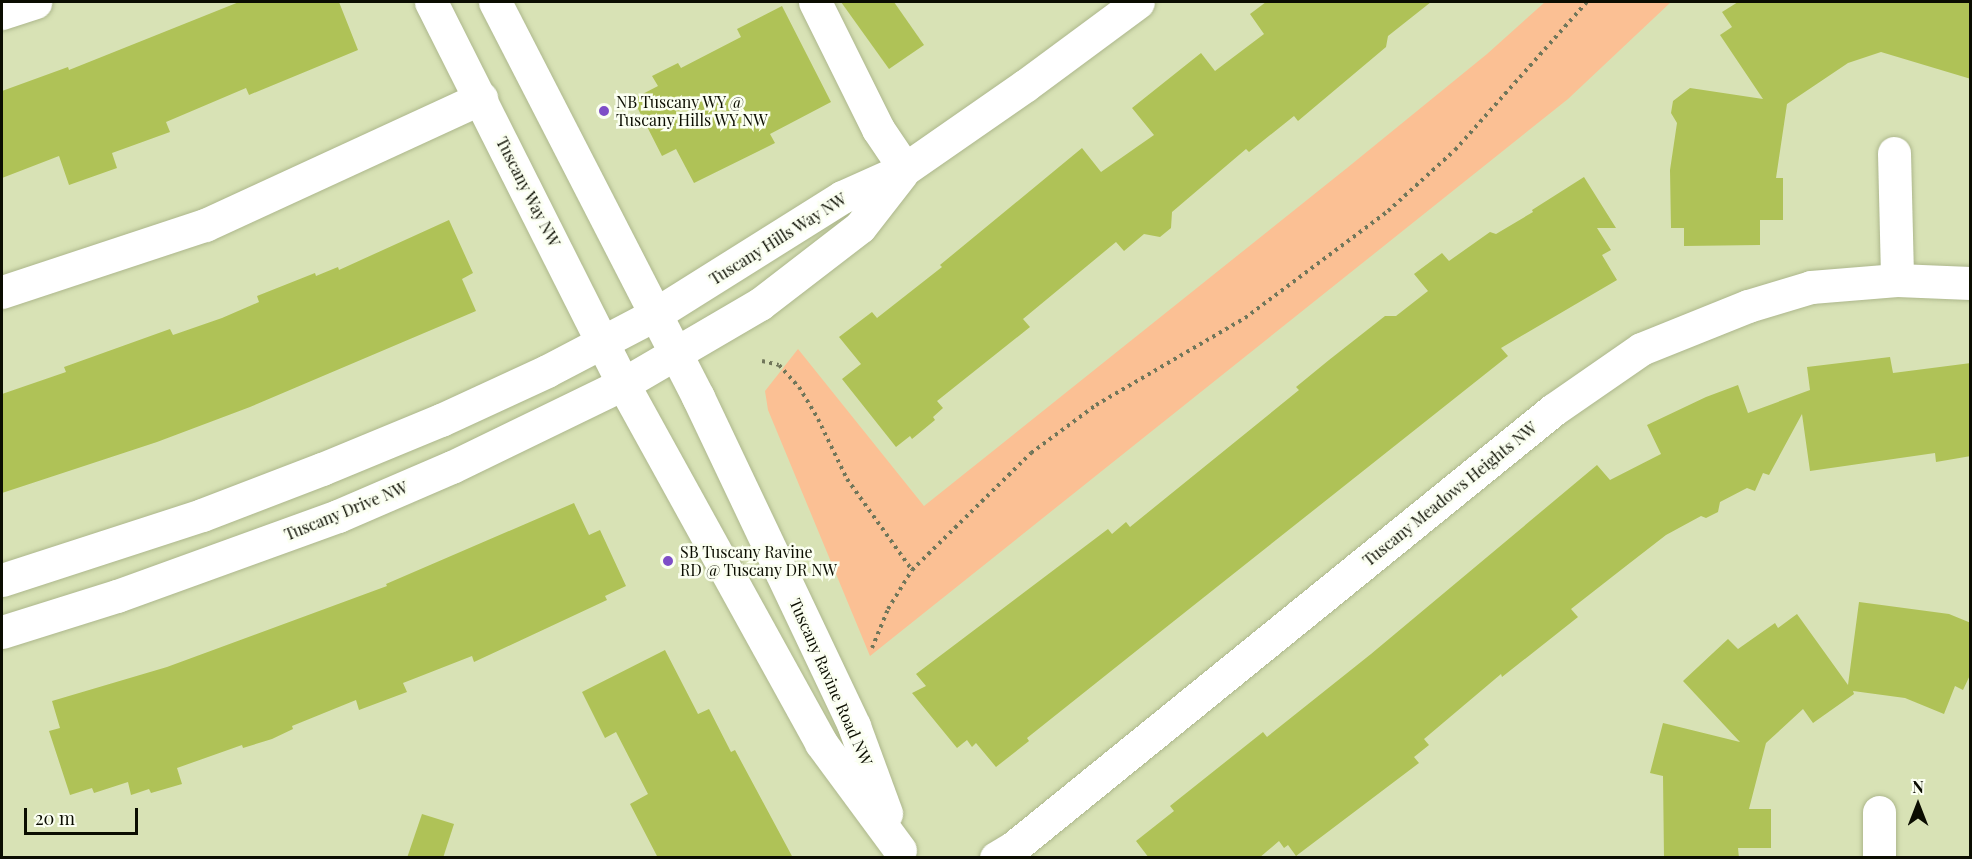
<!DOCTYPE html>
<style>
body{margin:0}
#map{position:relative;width:1972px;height:859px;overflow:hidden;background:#d8e2b5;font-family:"Playfair Display",serif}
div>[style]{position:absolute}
.green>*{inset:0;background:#fbc094}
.building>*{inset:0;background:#afc257}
.path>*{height:4px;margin-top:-2px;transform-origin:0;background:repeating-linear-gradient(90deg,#70765a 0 3px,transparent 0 7.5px)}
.roads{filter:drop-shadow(0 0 2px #adb78c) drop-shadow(0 0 2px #adb78c)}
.minor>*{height:33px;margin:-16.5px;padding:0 16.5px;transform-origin:16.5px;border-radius:16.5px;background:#fff}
.dots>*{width:16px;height:16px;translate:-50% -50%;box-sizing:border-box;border:3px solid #fbfff1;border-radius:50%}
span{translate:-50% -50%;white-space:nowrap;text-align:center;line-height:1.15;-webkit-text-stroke:5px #fbfff1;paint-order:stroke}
.poi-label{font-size:16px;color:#0b0d01}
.left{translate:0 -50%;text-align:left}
.street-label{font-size:16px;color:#0b0d01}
.frame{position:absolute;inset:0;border:3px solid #0b0d01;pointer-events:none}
.north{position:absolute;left:1888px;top:775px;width:60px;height:60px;-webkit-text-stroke:4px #fbfff1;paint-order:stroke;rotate:0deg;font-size:16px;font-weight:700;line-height:24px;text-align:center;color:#0b0d01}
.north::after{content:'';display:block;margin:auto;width:21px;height:27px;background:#0b0d01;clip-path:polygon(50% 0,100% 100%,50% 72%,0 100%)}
.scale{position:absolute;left:24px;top:808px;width:114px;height:27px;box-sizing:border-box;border:3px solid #0b0d01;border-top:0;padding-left:8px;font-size:18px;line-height:21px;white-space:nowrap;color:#0b0d01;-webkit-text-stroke:4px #fbfff1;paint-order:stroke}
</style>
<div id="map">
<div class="green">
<div style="clip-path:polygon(1545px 2px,1671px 2px,1568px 99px,870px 656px,768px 410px,765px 391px,798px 349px,924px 506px,1347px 168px,1487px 54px)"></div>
</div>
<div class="building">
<div style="clip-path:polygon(239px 2px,339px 2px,358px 50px,249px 95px,246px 88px,166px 122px,170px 132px,112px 153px,117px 168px,69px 185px,59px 156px,2px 178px,2px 91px,68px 67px,69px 70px)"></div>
<div style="clip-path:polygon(841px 2px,894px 2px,924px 45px,889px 69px)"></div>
<div style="clip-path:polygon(1266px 2px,1431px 2px,1388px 36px,1386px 47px,1298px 121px,1294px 116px,1249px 152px,1246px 149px,1172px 212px,1171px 228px,1160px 237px,1144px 234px,1124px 251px,1116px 242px,1023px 319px,1030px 327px,937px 401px,943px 408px,933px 417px,935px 420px,912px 439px,910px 436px,896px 447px,842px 379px,861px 364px,839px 337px,872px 312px,877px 318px,942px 267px,940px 265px,1082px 148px,1101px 172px,1154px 135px,1132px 108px,1201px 53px,1215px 71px,1264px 34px,1250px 14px)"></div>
<div style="clip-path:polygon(1738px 2px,1971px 2px,1971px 79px,1881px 52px,1848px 63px,1787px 104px,1776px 178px,1783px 178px,1783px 220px,1760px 220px,1760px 245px,1684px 246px,1684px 228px,1671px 228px,1670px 170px,1677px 123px,1671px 113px,1673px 101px,1690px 88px,1763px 99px,1720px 35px,1732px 27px,1722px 12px)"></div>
<div style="clip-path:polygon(782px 6px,831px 102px,770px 134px,775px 143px,694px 183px,676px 149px,662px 156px,633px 99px,658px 86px,652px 76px,678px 63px,681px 68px,741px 37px,737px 29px)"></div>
<div style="clip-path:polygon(1584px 177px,1616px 228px,1597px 228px,1611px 250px,1602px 255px,1617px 280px,1501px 348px,1508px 356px,1145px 644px,1027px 738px,1029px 741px,996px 767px,976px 743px,972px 747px,967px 740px,957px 748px,912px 693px,926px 686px,916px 674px,1108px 529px,1112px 534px,1126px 522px,1130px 527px,1299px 390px,1296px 387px,1329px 360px,1385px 316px,1396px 316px,1428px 291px,1414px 274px,1442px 253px,1449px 261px,1490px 232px,1496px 234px,1533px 212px,1532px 210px)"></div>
<div style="clip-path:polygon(449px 220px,473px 273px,462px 279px,476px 311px,250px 407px,157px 442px,2px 493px,2px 394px,66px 372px,64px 367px,170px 329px,173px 335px,222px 318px,259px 302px,257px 296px,315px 273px,316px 276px,338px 267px,339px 270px)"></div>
<div style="clip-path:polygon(1890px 357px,1893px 373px,1971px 363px,1971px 456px,1936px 462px,1935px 453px,1810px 471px,1802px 414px,1769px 475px,1763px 473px,1755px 491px,1747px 488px,1720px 502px,1718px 512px,1706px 518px,1701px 516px,1666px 535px,1626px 566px,1571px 609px,1578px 617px,1502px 677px,1501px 674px,1424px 739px,1429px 745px,1414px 757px,1419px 763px,1296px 856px,1288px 845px,1284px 848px,1279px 841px,1259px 858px,1149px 858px,1136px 841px,1174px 811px,1170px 806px,1263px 732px,1267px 737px,1371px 654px,1597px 465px,1610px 480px,1661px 454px,1647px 425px,1706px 397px,1738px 385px,1748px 413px,1810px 390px,1807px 367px)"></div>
<div style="clip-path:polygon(574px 503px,589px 535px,600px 530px,626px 586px,605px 596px,607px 600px,474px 662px,472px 656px,403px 683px,407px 692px,359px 710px,356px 700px,292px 726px,293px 729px,272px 739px,243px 748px,242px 745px,177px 768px,182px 784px,151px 793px,149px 789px,131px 795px,128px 782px,94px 793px,92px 788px,70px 795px,49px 731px,60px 728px,52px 701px,167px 667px,387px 586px,386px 584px)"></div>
<div style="clip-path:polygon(1859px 602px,1949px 614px,1971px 623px,1971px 673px,1963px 690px,1955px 686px,1944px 714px,1905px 698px,1853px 691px,1854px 694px,1813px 723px,1803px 709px,1766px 743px,1749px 809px,1771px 809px,1771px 848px,1738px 848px,1739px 858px,1664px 858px,1663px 776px,1650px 773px,1663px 723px,1740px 742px,1683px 681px,1728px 639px,1738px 649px,1775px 623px,1778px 628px,1797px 614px,1848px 685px)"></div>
<div style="clip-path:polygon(665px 650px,698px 714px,709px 709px,731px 752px,735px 750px,793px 858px,658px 858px,630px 804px,648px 794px,616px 732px,605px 738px,582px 692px)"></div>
<div style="clip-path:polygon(422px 814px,454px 824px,443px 858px,407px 858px)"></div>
</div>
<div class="path">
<div style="left:762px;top:361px;width:17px;rotate:13deg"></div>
<div style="left:779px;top:365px;width:30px;rotate:48deg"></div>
<div style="left:799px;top:387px;width:37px;rotate:59deg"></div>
<div style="left:818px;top:419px;width:67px;rotate:64.2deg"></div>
<div style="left:847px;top:479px;width:112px;rotate:54.5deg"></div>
<div style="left:872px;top:648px;width:42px;rotate:-67.7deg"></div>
<div style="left:888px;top:609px;width:46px;rotate:-58.4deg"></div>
<div style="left:912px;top:570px;width:167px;rotate:-44.5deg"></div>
<div style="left:1031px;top:453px;width:81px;rotate:-36.4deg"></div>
<div style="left:1096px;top:405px;width:173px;rotate:-30.3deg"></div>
<div style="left:1245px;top:318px;width:179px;rotate:-36.8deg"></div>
<div style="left:1388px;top:211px;width:91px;rotate:-42.3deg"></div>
<div style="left:1455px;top:150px;width:198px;rotate:-48.3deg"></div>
</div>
<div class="roads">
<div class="minor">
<div style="left:431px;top:2px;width:428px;rotate:63.3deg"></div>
<div style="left:623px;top:384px;width:410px;rotate:61.1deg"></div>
<div style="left:821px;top:743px;width:133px;rotate:53.6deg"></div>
<div style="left:495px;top:2px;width:444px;rotate:62.8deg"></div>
<div style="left:698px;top:397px;width:364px;rotate:64.6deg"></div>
<div style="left:854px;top:726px;width:93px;rotate:69.8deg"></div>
<div style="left:815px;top:2px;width:142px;rotate:63.6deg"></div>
<div style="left:878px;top:129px;width:48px;rotate:56deg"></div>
<div style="left:2px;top:13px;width:35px;rotate:-18deg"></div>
<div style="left:1894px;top:153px;width:127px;rotate:88.6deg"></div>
<div style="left:2px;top:292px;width:214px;rotate:-18.3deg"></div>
<div style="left:205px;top:225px;width:304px;rotate:-24.7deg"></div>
<div style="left:2px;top:580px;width:210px;rotate:-18deg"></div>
<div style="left:202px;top:515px;width:129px;rotate:-21deg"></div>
<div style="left:322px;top:469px;width:129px;rotate:-22.4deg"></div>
<div style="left:441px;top:420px;width:117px;rotate:-24.8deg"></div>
<div style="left:547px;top:371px;width:121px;rotate:-27.6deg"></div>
<div style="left:654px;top:315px;width:222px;rotate:-32.1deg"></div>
<div style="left:842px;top:197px;width:69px;rotate:-24deg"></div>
<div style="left:905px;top:169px;width:147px;rotate:-34.8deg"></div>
<div style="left:1026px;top:85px;width:139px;rotate:-36.5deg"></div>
<div style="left:2px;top:632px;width:121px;rotate:-17.4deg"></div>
<div style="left:117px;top:596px;width:235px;rotate:-19.9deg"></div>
<div style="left:338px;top:516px;width:124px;rotate:-23.3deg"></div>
<div style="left:452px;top:467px;width:190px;rotate:-25.9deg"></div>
<div style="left:623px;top:384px;width:159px;rotate:-30.3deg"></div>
<div style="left:760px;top:304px;width:126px;rotate:-37.6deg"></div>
<div style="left:860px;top:227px;width:68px;rotate:-52.1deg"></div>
<div style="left:1879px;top:812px;width:46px;rotate:90deg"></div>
<div style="left:996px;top:858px;width:21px;rotate:-31deg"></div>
<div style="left:1014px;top:847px;width:694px;rotate:-39.03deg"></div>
<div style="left:1553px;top:410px;width:107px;rotate:-34.7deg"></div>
<div style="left:1641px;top:349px;width:115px;rotate:-21.9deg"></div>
<div style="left:1748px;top:306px;width:66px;rotate:-16.8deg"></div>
<div style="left:1811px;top:287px;width:86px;rotate:-4.7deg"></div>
<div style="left:1897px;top:280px;width:73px;rotate:2.4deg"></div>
</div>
</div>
<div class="dots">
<div style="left:604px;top:111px;background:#7e4ec7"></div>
<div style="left:668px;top:561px;background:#7e4ec7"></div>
</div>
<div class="poi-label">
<span class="left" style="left:616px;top:111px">NB Tuscany WY @<br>Tuscany Hills WY NW</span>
<span class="left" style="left:680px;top:561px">SB Tuscany Ravine<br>RD @ Tuscany DR NW</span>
</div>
<div class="street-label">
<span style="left:528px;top:192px;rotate:63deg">Tuscany Way NW</span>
<span style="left:778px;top:239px;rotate:-32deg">Tuscany Hills Way NW</span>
<span style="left:1450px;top:494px;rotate:-39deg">Tuscany Meadows Heights NW</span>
<span style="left:346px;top:511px;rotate:-22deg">Tuscany Drive NW</span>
<span style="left:831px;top:682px;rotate:66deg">Tuscany Ravine Road NW</span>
</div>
<div class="frame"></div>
<div class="north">N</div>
<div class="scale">20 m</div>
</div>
